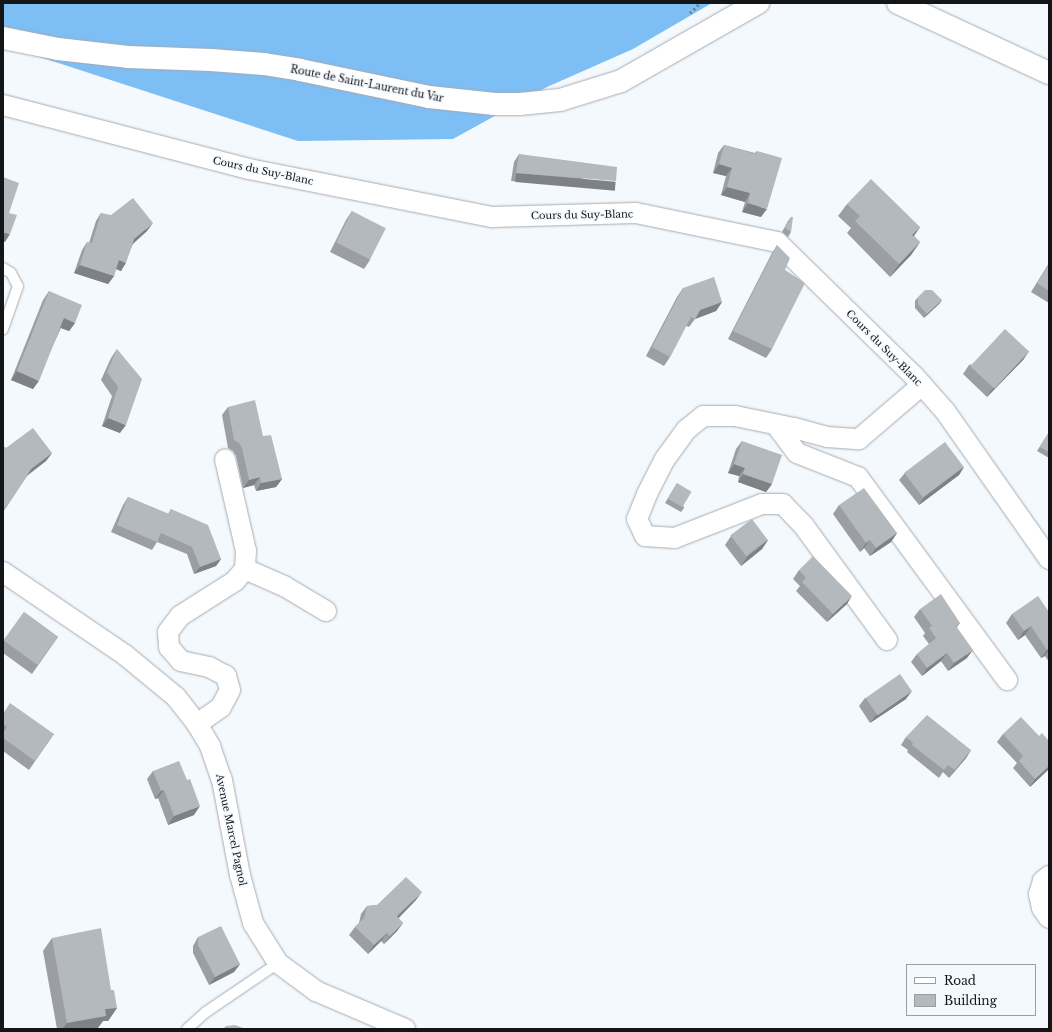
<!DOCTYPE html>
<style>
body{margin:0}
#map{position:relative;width:1052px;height:1032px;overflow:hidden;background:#f4f9fe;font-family:"Libre Baskerville",serif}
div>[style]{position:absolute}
.forest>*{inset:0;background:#7dbef5}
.path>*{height:2.5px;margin-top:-1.25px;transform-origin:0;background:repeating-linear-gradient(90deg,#7a7d80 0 2px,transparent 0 5px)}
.roads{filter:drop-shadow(0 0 1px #a6abb0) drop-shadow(0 0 1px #a6abb0)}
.service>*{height:10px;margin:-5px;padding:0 5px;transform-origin:5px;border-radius:5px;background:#fff}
.minor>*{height:20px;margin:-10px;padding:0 10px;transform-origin:10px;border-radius:10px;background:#fff}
.secondary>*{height:22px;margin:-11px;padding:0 11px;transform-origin:11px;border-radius:11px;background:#fff}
.wall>*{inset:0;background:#9b9fa3}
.shaded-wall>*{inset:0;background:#7e8285;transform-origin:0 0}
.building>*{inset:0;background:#b4b9be;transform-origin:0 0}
span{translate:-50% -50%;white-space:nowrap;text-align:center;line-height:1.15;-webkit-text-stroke:3.5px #f4f9fe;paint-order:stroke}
.street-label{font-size:10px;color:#141517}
.frame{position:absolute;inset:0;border:4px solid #141517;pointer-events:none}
.legend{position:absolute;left:906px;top:964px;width:130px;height:52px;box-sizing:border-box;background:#f4f9fe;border:1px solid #9a9ea2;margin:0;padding:5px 7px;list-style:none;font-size:12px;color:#141517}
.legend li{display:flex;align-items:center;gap:8px;height:20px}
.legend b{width:20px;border:1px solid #9a9ea2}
</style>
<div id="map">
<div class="forest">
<div style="clip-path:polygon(3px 3px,712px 3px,633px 49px,547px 87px,453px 139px,298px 141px,3px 45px)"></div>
</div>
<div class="path">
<div style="left:690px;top:13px;width:14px;rotate:-45deg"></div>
</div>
<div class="roads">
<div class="service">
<div style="left:3px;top:268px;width:9px;rotate:32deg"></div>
<div style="left:11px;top:273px;width:15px;rotate:62deg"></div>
<div style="left:18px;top:286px;width:46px;rotate:109.2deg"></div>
<div style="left:187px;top:1029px;width:25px;rotate:-42deg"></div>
<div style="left:206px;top:1012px;width:87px;rotate:-34.2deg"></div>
</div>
<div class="minor">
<div style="left:3px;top:105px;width:254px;rotate:14.6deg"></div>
<div style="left:249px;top:169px;width:248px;rotate:11.2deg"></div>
<div style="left:492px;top:217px;width:144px;rotate:-1.6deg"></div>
<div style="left:636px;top:213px;width:144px;rotate:11.6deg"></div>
<div style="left:777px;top:242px;width:190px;rotate:44.4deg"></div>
<div style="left:913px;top:375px;width:48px;rotate:48.4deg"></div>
<div style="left:945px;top:411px;width:181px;rotate:54.9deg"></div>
<div style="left:776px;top:425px;width:35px;rotate:53deg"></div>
<div style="left:797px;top:453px;width:66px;rotate:21.5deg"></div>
<div style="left:858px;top:477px;width:252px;rotate:53.7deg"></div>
<div style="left:245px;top:569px;width:43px;rotate:23.6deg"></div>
<div style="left:284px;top:586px;width:49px;rotate:30.8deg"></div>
<div style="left:3px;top:572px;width:148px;rotate:34.2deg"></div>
<div style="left:125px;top:655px;width:66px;rotate:39.5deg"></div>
<div style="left:176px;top:697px;width:34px;rotate:52deg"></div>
<div style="left:197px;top:724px;width:26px;rotate:59deg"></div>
<div style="left:210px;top:746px;width:36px;rotate:71deg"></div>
<div style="left:222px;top:780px;width:97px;rotate:79.3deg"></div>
<div style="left:240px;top:875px;width:50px;rotate:74.8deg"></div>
<div style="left:253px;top:923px;width:47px;rotate:58deg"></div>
<div style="left:278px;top:963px;width:47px;rotate:36.4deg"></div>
<div style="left:316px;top:991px;width:97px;rotate:23.1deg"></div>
<div style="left:887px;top:640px;width:142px;rotate:-126.1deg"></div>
<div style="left:803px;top:525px;width:29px;rotate:-134deg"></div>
<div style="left:783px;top:504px;width:21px;rotate:180deg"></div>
<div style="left:762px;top:504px;width:93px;rotate:158.7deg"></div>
<div style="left:675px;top:538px;width:30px;rotate:-176deg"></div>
<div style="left:645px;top:536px;width:19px;rotate:-115deg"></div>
<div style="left:637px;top:519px;width:27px;rotate:-68deg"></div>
<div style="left:647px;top:494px;width:39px;rotate:-63deg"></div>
<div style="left:665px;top:459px;width:36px;rotate:-54deg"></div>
<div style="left:686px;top:430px;width:22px;rotate:-39deg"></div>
<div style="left:703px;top:416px;width:32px"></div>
<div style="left:735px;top:416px;width:60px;rotate:11.5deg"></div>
<div style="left:794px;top:428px;width:34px;rotate:15deg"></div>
<div style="left:827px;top:437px;width:32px;rotate:4deg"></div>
<div style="left:859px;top:439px;width:83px;rotate:-40.6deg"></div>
<div style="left:197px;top:724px;width:29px;rotate:-35deg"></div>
<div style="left:221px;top:707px;width:19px;rotate:-62deg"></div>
<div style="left:230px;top:690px;width:15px;rotate:-106deg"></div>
<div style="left:226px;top:676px;width:19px;rotate:-152deg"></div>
<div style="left:209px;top:667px;width:29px;rotate:-168deg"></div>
<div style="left:181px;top:661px;width:18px;rotate:-131deg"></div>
<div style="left:169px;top:647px;width:15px;rotate:-94deg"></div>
<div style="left:168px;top:632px;width:20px;rotate:-53deg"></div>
<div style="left:180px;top:616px;width:65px;rotate:-32.5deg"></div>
<div style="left:235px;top:581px;width:16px;rotate:-50deg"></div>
<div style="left:245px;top:569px;width:18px;rotate:-87deg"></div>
<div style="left:246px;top:551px;width:94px;rotate:-102.9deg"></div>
<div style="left:1049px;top:876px;width:8px;rotate:140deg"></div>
<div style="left:1043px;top:881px;width:14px;rotate:107deg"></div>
<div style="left:1039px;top:894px;width:14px;rotate:78deg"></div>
<div style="left:1042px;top:908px;width:12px;rotate:55deg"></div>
</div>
<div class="secondary">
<div style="left:898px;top:3px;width:166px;rotate:24.9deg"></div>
<div style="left:3px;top:38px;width:56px;rotate:11.3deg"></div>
<div style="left:58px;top:49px;width:70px;rotate:6.5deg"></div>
<div style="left:128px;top:57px;width:83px;rotate:2.1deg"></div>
<div style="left:211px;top:60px;width:53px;rotate:4.3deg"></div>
<div style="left:264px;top:64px;width:36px;rotate:9deg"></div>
<div style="left:300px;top:70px;width:132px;rotate:11.8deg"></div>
<div style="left:429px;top:97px;width:66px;rotate:6.1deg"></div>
<div style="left:495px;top:104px;width:25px"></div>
<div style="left:520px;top:104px;width:40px;rotate:-5.7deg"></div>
<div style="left:560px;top:100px;width:64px;rotate:-17.3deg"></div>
<div style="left:621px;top:81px;width:158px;rotate:-29.7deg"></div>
</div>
</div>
<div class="wall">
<div style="clip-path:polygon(724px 145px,755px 153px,757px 151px,761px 217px,742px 212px,745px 202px,721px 195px,726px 176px,713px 173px,718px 153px)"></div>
<div style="clip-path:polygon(519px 154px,610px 189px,511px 181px,514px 162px)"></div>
<div style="clip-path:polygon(847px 204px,920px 227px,914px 236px,920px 242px,911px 255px,890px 277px,847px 233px,851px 228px,838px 216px)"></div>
<div style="clip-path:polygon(352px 211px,370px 260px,364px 269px,330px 252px,346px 220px)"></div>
<div style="clip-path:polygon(101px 213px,147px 231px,133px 244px,121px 271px,116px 269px,114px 276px,108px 284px,74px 273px,82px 250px,87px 242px,89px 243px,96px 221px)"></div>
<div style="clip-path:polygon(791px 217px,791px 232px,788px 237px,782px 232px,788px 221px)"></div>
<div style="clip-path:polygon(777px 245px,785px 270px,772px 349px,766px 358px,728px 339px,772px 253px)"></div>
<div style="clip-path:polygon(1049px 263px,1049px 303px,1031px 292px)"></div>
<div style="clip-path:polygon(683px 288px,722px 302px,716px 311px,695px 319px,689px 327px,686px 326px,670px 357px,664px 366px,646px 356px,677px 297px)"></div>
<div style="clip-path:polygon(49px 291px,75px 323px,69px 331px,61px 328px,33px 389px,11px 380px,43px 300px)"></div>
<div style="clip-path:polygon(918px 297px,942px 300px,939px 304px,924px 318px,915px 308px,915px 301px)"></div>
<div style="clip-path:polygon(117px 349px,120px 433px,102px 426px,112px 396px,101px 380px,111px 358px)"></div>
<div style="clip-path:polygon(1029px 351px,1023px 360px,987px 397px,963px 374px,969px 365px)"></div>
<div style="clip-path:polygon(228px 407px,263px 436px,282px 479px,276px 487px,256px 491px,254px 485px,243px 488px,236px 456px,233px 451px,228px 448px,222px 415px)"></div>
<div style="clip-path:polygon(1049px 432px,1049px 458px,1037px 451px)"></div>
<div style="clip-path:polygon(742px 441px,772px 484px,766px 492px,738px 482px,739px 476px,728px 473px,736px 449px)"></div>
<div style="clip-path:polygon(3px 446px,6px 448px,52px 453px,46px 461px,27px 476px,3px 512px)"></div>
<div style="clip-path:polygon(964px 467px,959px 475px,919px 505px,899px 480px,905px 473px)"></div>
<div style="clip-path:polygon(677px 483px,684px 508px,681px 512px,665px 503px)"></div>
<div style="clip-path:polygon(128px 497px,168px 514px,171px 509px,221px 559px,216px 566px,194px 574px,187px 554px,157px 542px,152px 550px,111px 532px,123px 505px)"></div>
<div style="clip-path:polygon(839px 505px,897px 533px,891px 542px,870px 556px,864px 548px,860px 552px,833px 514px)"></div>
<div style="clip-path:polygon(731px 536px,768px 540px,762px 549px,741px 566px,725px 545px)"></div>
<div style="clip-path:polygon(799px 570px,847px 604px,827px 622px,796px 591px,800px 586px,793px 579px)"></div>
<div style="clip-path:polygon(920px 609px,960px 623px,957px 627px,967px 658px,948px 671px,941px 661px,922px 676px,911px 662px,917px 654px,929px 644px,923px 636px,925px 633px,914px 617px)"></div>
<div style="clip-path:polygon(24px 612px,58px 637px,32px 674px,3px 653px,3px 642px)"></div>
<div style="clip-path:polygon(1049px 612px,1049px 662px,1045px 656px,1041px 658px,1025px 635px,1018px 640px,1006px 623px,1012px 614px)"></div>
<div style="clip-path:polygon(865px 698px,906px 699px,870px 723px,859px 706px)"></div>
<div style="clip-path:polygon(3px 714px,54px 734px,29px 770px,3px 751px)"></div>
<div style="clip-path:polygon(1003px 734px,1039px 736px,1049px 769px,1030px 787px,1013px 768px,1017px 763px,997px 742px)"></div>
<div style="clip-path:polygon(906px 737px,971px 750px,966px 758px,949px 778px,943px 772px,939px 778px,907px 752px,908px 750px,901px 745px)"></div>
<div style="clip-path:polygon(153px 771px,187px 780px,194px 815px,168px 825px,158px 798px,155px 799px,147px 779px)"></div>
<div style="clip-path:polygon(416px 900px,398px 918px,403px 923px,397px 931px,384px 944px,381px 941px,368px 954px,349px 935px,355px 927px,359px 923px,361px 914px,367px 906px,377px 905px)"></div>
<div style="clip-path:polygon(198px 937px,240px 964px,234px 972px,209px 985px,193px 953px,193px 946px)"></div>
<div style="clip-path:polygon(52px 938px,111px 990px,117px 1008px,108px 1021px,103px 1021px,97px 1029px,57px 1029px,43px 951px)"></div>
</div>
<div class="shaded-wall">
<div style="clip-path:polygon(719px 164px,732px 168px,726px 176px,713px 173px)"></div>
<div style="left:516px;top:173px;width:100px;height:9px;rotate:5deg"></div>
<div style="clip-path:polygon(727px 187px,750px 193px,745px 202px,721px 195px)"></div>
<div style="clip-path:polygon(748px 203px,767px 209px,761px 217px,742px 212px)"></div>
<div style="clip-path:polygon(153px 223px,147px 231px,129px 247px,134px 239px)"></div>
<div style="clip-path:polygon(920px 227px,911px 240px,912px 235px)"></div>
<div style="clip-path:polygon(3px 232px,10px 234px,5px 242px,3px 241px)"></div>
<div style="clip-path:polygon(920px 242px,911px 255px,890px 277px,899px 264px)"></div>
<div style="clip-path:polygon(119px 260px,126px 263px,121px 271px,113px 268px)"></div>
<div style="clip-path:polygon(80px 265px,114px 276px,108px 284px,74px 273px)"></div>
<div style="clip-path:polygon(942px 300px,939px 304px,924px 318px,927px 314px)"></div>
<div style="clip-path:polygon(722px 302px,716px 311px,695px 319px,700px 310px)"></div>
<div style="clip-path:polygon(64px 318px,75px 323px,69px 331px,58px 327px)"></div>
<div style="clip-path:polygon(1029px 351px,1023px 360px,987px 397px,993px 388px)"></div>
<div style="clip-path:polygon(17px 371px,39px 381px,33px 389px,11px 380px)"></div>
<div style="clip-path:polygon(108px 418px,126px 425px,120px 433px,102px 426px)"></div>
<div style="clip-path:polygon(52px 453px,46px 461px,26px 476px,31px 469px)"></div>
<div style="clip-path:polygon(734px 464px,745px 468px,739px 476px,728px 473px)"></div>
<div style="clip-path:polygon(964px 467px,959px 475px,919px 505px,924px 497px)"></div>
<div style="clip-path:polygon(743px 474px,772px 484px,766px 492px,738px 482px)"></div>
<div style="clip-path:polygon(260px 477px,254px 485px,243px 488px,249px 480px)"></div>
<div style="clip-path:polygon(282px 479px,276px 487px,256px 491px,261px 483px)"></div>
<div style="clip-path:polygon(897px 533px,891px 542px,870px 556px,876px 548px)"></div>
<div style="clip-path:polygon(768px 540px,762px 549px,741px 566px,747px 557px)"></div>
<div style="clip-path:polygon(870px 540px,864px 548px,860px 552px,866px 543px)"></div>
<div style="clip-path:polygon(221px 559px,216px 566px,194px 574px,200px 567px)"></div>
<div style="clip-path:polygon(852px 596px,847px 604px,827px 622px,833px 614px)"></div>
<div style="clip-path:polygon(1031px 626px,1025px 635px,1018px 640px,1024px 631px)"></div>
<div style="clip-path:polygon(1049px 648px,1049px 650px,1045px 656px,1041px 658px,1047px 650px)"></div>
<div style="clip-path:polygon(973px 650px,967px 658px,948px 671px,954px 663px)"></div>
<div style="clip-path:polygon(947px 653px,941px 661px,922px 676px,927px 668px)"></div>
<div style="clip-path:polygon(912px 691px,906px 699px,870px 723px,877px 714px)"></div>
<div style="clip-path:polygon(971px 750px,966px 758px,949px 778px,955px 770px)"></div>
<div style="clip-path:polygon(1049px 766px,1049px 769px,1030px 787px,1035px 779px)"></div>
<div style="clip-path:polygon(164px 790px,158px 798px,155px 799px,161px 791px)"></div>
<div style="clip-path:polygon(200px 806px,194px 815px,168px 825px,174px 816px)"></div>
<div style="clip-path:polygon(422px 892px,416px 900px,392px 925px,397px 916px)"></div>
<div style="clip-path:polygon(403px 923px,397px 931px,384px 944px,390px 936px)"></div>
<div style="clip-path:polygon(387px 933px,381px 941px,368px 954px,374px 945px)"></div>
<div style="clip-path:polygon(240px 964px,234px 972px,209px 985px,215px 977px)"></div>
<div style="clip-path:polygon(117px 1008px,108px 1021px,103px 1021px,97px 1029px,62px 1029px,67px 1023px,105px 1009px)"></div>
</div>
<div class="building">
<div style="clip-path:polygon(724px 145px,756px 154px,757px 151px,782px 158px,767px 209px,748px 203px,750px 193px,727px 187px,732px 168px,719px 164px)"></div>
<div style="clip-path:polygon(519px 154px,617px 167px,616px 181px,516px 173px)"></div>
<div style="clip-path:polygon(3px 177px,19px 183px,9px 213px,17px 215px,10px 234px,3px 232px)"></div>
<div style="clip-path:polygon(871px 179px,920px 227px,912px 235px,920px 242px,899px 264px,855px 221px,860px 216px,847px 204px)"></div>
<div style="clip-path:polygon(133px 198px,153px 223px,134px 239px,126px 263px,119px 260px,114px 276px,80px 265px,87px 242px,92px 243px,101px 213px,111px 215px)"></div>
<div style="left:352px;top:211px;width:38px;height:35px;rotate:27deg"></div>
<div style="clip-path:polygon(791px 217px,793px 217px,791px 232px,785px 228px)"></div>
<div style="clip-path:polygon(777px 245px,790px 258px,785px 270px,805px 283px,772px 349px,733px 331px)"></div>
<div style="clip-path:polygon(1049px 264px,1049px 291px,1037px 283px)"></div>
<div style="clip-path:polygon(714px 277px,722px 302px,700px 310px,695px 319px,691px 317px,670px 357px,652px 347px,683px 288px)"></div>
<div style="clip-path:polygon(925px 290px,932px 290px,942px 300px,927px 314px,918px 304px,918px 297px)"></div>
<div style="clip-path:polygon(49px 291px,82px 305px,75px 323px,64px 318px,39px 381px,17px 371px)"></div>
<div style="left:1005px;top:329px;width:33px;height:51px;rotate:43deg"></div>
<div style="clip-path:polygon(117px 349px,142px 379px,126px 425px,108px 418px,118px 387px,107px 372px)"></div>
<div style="clip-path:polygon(255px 400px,263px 436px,271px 435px,282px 479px,261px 483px,260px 477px,249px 480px,242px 448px,239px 443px,234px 440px,228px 407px)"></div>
<div style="clip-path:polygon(33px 428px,52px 453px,31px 469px,6px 508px,3px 506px,3px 446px,6px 448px)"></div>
<div style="clip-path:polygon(1049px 432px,1049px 452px,1040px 447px)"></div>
<div style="clip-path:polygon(742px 441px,782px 455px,772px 484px,743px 474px,745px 468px,734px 464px)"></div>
<div style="left:945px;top:442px;width:31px;height:51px;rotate:53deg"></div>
<div style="left:677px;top:483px;width:17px;height:18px;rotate:31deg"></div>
<div style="clip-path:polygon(864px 488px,897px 533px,876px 548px,870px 540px,866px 543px,839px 505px)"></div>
<div style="clip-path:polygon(128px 497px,169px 514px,171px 509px,208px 525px,221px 559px,200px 567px,192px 547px,161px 533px,157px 542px,117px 525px)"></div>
<div style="left:752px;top:519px;width:26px;height:27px;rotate:53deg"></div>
<div style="clip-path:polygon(813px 556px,852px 596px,833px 614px,802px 582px,806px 578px,799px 570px)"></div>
<div style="clip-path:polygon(941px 594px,960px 623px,956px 626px,973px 650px,954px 663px,947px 653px,927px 668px,917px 654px,936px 638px,929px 628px,932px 626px,920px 609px)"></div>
<div style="clip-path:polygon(1038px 596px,1049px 612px,1049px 648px,1047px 650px,1031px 626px,1024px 631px,1012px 614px)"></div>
<div style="left:24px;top:612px;width:42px;height:35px;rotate:36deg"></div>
<div style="left:900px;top:674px;width:21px;height:42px;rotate:55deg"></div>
<div style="clip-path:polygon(10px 703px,54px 734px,35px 761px,3px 738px,3px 733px,7px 727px,3px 724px,3px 714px)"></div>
<div style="clip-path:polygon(927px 715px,971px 750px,955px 770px,948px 765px,944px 770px,912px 745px,913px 743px,906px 737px)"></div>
<div style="clip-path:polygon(1021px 717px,1039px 736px,1042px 733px,1049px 741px,1049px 766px,1035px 779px,1019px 761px,1023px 756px,1003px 734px)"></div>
<div style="clip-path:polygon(179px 761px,187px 780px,190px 779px,200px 806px,174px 816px,164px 790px,161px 791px,153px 771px)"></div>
<div style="clip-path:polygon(406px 877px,422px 892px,397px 916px,403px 923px,390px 936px,387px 933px,374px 945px,355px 927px,364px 918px,367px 906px,377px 905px)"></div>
<div style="clip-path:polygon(221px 926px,240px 964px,215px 977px,198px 945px,198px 937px)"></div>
<div style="clip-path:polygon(101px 928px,111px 990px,114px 990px,117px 1008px,105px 1009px,106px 1016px,67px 1023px,52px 938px)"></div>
<div style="clip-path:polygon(235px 1025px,246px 1029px,223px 1029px,226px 1026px)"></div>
</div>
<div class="street-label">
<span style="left:367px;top:84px;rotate:11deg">Route de Saint-Laurent du Var</span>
<span style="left:263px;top:171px;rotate:12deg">Cours du Suy-Blanc</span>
<span style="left:582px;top:215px;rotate:-1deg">Cours du Suy-Blanc</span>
<span style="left:884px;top:348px;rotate:45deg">Cours du Suy-Blanc</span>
<span style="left:231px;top:830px;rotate:78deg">Avenue Marcel Pagnol</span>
</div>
<div class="frame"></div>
<ul class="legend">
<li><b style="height:5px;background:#fff"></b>Road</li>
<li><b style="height:11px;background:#b4b9be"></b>Building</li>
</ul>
</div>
